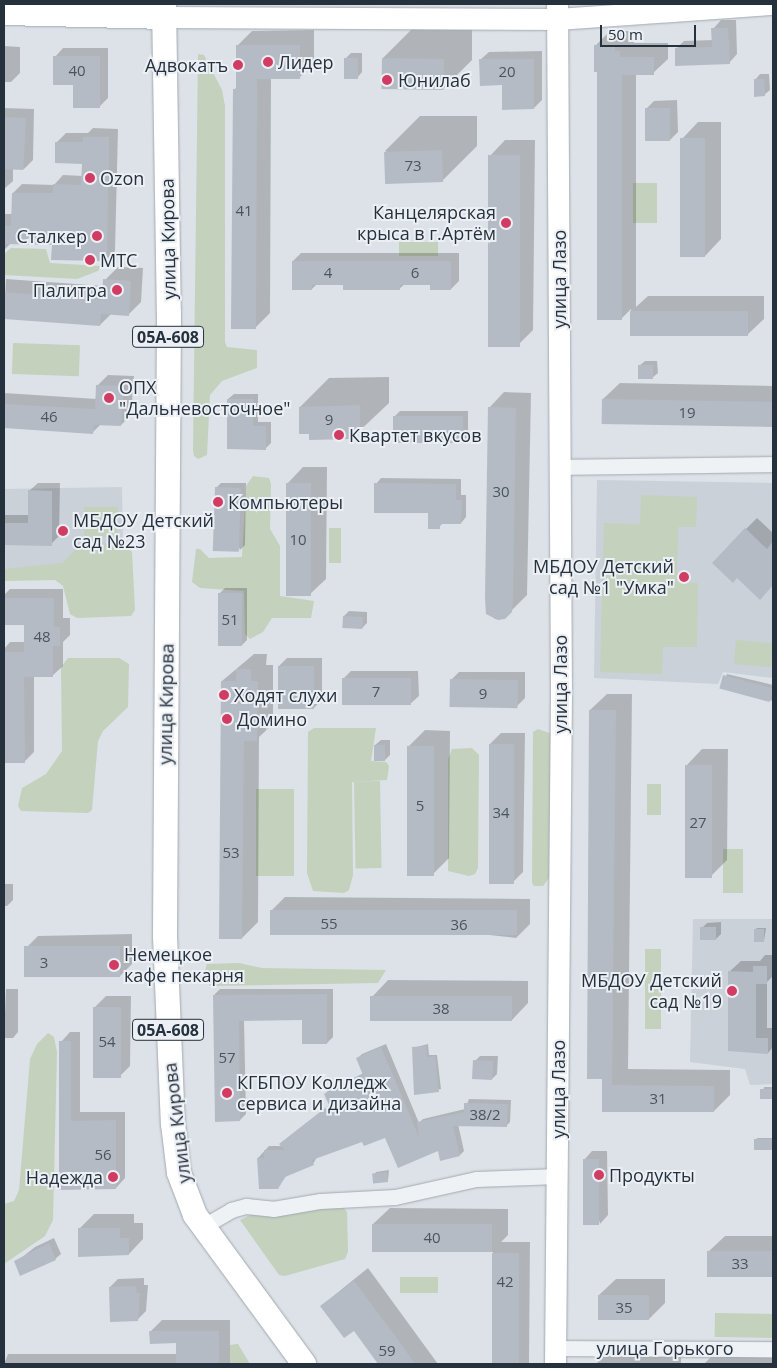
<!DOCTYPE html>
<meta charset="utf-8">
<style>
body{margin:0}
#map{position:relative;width:777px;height:1368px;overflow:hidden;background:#dce2e7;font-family:"Open Sans",sans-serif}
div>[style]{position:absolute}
.built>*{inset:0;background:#cad1d9;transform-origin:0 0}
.green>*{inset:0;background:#c4d1bd;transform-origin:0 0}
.shadow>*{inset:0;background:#0003}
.building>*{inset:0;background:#b4bbc4;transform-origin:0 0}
.roads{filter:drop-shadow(0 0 1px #a2a9b1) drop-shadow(0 0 1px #a2a9b1)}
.street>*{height:15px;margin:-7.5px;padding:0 7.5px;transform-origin:7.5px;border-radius:7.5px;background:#eff2f5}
.secondary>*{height:21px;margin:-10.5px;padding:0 10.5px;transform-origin:10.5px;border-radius:10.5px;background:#fff}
.primary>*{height:24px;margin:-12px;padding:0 12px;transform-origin:12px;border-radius:12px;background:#fff}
.dots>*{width:14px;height:14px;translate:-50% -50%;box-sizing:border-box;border:2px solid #ecf0f5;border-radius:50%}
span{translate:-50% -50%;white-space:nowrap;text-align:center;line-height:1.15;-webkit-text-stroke:4px #ecf0f5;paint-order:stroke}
.number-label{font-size:15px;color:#4a5460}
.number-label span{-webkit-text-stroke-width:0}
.shield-label span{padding:1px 4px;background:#ecf0f5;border:1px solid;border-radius:4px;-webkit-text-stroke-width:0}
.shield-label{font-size:16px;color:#26313e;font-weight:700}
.poi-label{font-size:18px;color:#26313e}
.left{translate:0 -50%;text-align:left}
.right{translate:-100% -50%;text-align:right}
.street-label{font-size:18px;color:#26313e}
.frame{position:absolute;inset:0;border:5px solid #26313e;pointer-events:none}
.scale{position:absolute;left:600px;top:25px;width:96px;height:22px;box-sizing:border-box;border:2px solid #26313e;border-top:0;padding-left:6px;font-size:15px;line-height:18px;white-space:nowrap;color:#26313e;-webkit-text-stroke:4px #ecf0f5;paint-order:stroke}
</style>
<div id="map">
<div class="built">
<div style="clip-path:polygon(597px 480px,773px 483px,773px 678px,723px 672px,718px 684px,594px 678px)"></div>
<div style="left:122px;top:487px;width:86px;height:118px;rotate:89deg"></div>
<div style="clip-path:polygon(693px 919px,773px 919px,773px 1084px,750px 1085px,745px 1069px,690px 1062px)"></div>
</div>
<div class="green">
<div style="clip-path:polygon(198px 54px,204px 55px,222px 90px,225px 106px,225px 342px,227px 347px,257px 350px,257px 368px,222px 381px,210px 395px,207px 455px,198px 459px,194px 456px,193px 450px)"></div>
<div style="left:633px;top:183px;width:24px;height:40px"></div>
<div style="left:399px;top:242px;width:39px;height:14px"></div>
<div style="clip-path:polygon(11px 248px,46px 249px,50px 263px,101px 266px,98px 271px,77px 279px,4px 275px,4px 254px)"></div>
<div style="left:13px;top:343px;width:67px;height:31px;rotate:2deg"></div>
<div style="clip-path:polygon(253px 476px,269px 478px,271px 484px,270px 529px,280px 546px,280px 596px,314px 601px,311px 618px,272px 618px,263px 632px,250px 639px,245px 634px,244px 591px,200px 588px,192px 582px,196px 549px,200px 549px,209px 558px,242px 557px,246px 486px)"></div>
<div style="clip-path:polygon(641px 495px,697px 497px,696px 527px,678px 527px,677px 582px,698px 583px,697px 647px,663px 647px,662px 674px,600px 672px,604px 523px,640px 524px)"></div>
<div style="left:84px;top:507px;width:34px;height:30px"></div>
<div style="left:329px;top:528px;width:12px;height:35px"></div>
<div style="clip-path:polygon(85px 541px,126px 546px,132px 552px,135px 610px,131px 616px,77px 618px,70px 614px,63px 586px,55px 580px,4px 581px,4px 569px,62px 563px)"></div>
<div style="left:736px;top:640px;width:37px;height:24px;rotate:5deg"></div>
<div style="clip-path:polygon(68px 658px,119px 658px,129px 664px,128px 707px,103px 731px,98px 741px,92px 810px,88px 813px,21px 811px,18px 806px,22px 788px,46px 774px,62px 751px,61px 667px)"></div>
<div style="clip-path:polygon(314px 728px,376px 728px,371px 761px,386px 762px,389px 766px,387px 780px,352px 782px,353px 875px,349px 890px,344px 893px,313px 891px,307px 873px,308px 732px)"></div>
<div style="clip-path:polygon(538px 729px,552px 734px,550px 877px,543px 886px,534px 886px,532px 883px,533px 732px)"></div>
<div style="clip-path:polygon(472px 748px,479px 755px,478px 868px,475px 874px,469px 876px,448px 871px,448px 759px,452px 749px)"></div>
<div style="left:380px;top:781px;width:87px;height:26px;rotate:89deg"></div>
<div style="left:647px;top:784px;width:14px;height:31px"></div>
<div style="left:256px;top:789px;width:38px;height:87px"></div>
<div style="left:723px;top:849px;width:20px;height:44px"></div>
<div style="left:645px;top:949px;width:16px;height:80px"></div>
<div style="clip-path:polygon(239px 963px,262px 968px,386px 970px,378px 983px,212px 986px,202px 980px,207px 964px)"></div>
<div style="clip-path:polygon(48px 1033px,54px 1037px,57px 1052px,53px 1220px,45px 1236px,4px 1264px,4px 1204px,14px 1201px,19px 1190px,30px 1059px,37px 1044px)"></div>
<div style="clip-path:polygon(332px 1207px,344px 1208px,347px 1212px,348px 1252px,345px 1259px,285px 1276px,279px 1275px,240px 1220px,252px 1214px,274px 1215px)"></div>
<div style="left:400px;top:1277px;width:38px;height:16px"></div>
<div style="left:715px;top:1313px;width:58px;height:24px;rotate:1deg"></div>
<div style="clip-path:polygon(237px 1344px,238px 1344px,250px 1364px,230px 1364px,230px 1345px)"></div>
</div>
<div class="shadow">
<div style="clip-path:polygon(721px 20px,736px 20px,737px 54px,729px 63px,676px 49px,684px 41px,713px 40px,713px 29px)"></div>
<div style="clip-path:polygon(412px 29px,472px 30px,472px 60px,443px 89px,383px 58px)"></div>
<div style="clip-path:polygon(314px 30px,314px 63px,299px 78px,271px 78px,270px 313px,255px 328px,234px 90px,238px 86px,237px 46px,252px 31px)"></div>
<div style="clip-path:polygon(610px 31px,629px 31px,629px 37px,634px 37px,634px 43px,668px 43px,668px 59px,653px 73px,636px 73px,636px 307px,648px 296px,764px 296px,764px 319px,747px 335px,631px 335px,631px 309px,622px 318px,595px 46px)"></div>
<div style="clip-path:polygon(4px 46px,20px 47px,20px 73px,11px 82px,4px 82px)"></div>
<div style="clip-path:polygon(63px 48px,108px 48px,108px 98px,100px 106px,74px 84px,55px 57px)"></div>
<div style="clip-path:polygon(542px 51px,542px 100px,534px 108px,480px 60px,489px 52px)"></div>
<div style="clip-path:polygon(351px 53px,362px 53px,362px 72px,357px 78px,345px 59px)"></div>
<div style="clip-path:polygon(760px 74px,769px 74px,770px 90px,764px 95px,755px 80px)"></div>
<div style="clip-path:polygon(677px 100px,678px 132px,670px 140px,646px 109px,654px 101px)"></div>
<div style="clip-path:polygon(4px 108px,34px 109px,33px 160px,24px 169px,13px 168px,13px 181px,4px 189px)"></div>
<div style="clip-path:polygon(420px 116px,477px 116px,477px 146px,442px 181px,385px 151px)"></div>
<div style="clip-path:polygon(698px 122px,721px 122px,721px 239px,705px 256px,682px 139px)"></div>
<div style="clip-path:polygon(93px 128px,118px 129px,115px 251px,106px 260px,53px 244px,11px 243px,4px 250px,4px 214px,13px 214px,13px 193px,22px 184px,54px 185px,63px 175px,83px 176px,83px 162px,57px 142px,66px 133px,88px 133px)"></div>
<div style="clip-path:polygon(505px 140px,535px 140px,533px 330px,517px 346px,490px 156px)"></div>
<div style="clip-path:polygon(301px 253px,459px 253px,459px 281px,451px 289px,431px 284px,405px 284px,399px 289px,344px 284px,317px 284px,312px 289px,293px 261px)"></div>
<div style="clip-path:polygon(118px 267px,143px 268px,141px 302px,128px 315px,111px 314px,100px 325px,4px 318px,6px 279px,104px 286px,105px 280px)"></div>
<div style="clip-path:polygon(645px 361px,657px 361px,658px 373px,652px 378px,639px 366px)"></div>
<div style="clip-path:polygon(108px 375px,134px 376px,131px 415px,121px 425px,101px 424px,93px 432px,4px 427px,4px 393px,97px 399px,98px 385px)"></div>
<div style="clip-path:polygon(389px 377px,389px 403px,352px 438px,310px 433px,300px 407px,329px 378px)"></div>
<div style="clip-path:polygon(620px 383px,773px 386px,773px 426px,603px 423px,603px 399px)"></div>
<div style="clip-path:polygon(504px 392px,531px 393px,527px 595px,504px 618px,495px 619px,488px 613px,489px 408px)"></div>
<div style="clip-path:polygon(234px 394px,258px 394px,258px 422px,271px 422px,271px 443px,266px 448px,228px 399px)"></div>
<div style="clip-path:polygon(400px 411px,468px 411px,468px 437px,462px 442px,394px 417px)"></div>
<div style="clip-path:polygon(303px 467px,327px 467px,326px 579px,309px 595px,287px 484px)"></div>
<div style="clip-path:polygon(381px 478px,461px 479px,461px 495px,466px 495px,466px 517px,461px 523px,444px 522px,439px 527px,430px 512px,376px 484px)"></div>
<div style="clip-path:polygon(38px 483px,60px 483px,59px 536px,51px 544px,4px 544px,4px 515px,29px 515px,29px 491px)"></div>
<div style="clip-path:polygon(221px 483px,246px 483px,245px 545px,240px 550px,216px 488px)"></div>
<div style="clip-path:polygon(757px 518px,773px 533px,773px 584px,760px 598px,746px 529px)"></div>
<div style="clip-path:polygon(225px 588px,247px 588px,247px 640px,242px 645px,220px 593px)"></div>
<div style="clip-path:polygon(10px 589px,63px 589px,63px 618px,70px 618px,70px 635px,63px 642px,63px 666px,52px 676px,34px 676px,34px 752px,24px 762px,4px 762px,4px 649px,10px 642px,25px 642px,25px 623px,4px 623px,4px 595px)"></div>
<div style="clip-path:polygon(349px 611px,367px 612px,367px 623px,362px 628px,344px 616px)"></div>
<div style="clip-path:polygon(254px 654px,267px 654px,266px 665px,273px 665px,273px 724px,259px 737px,258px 922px,242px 938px,222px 681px)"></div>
<div style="clip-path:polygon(287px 658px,322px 658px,322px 699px,314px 708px,279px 666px)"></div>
<div style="clip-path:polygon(351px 671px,418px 671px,419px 696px,410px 704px,343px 679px)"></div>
<div style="clip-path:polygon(459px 672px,525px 672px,525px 698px,517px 706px,451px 680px)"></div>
<div style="clip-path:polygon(727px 674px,773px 685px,773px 701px,722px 688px)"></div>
<div style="clip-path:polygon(607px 694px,632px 694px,628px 1069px,730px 1070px,730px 1095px,714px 1111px,603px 1111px,590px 710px)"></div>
<div style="clip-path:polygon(425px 730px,450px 731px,449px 858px,432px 875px,408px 747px)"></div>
<div style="clip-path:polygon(501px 733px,525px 733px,523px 872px,512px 883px,490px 744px)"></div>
<div style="clip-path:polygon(381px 740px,390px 740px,390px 755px,385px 760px,375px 745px)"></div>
<div style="clip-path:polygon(702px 749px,728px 749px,727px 860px,710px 877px,686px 766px)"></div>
<div style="clip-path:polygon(4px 884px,13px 884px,13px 900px,7px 906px,4px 906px)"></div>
<div style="clip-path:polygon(285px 897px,530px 899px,530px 924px,516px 938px,271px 911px)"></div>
<div style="clip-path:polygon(721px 922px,721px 934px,716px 939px,702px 928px,707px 923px)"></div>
<div style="clip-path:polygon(757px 928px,766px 928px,764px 941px,755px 930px)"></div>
<div style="clip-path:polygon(132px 934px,132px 964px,120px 976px,25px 949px,38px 936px)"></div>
<div style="clip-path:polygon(765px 955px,773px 955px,773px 976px,767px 982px,767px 1028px,773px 1028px,773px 1047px,768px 1053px,729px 1050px,729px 972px,741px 961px,760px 961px)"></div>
<div style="clip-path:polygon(388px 980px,528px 981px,528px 1003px,512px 1020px,372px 997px)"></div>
<div style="clip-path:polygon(6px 989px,18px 989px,18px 1032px,13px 1038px,4px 1038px)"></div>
<div style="clip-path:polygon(220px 989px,333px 989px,333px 1037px,327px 1043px,303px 1019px,244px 1020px,246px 1114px,240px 1120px,214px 995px)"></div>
<div style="clip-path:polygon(106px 996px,131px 996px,130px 1066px,119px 1077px,95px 1007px)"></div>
<div style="clip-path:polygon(70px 1032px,80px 1032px,80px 1112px,125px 1112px,125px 1178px,116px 1188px,60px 1188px,61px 1042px)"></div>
<div style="clip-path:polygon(386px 1044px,419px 1123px,423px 1119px,465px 1109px,469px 1099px,511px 1100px,510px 1122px,506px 1126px,458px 1124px,464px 1151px,460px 1155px,386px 1136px,362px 1141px,317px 1157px,313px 1164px,287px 1175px,277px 1188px,258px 1158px,269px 1146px,283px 1146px,330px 1105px,325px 1094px,329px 1090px,364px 1073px,358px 1058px,362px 1054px)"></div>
<div style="clip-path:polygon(428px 1044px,429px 1055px,437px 1055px,441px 1089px,416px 1094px,413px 1048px)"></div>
<div style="clip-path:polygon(480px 1056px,498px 1056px,497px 1074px,492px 1079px,475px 1061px)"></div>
<div style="clip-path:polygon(764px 1087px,773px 1087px,773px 1097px,761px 1098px)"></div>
<div style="clip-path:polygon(757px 1138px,773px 1138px,773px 1149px,755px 1150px)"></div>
<div style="clip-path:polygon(592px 1151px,607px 1151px,608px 1215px,600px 1224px,584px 1160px)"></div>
<div style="clip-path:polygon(389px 1170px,388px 1180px,374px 1175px,376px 1172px)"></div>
<div style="clip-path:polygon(390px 1208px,508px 1209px,508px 1235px,501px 1242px,530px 1242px,529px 1364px,492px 1364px,493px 1252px,373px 1251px,373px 1224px)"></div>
<div style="clip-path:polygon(94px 1214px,134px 1214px,134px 1223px,143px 1223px,143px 1239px,129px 1254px,79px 1229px)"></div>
<div style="clip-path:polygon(725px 1236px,773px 1236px,773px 1276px,708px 1276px,708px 1252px)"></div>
<div style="clip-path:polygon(54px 1238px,61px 1254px,55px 1259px,16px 1262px,35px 1247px)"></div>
<div style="clip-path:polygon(368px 1268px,438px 1364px,380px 1364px,354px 1329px,321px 1306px)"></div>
<div style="clip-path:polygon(144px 1278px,144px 1285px,148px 1285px,146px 1311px,137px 1320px,110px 1287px,118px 1279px)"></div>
<div style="clip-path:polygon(616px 1279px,665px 1279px,665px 1303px,649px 1319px,599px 1295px)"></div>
<div style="clip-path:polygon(162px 1320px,230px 1320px,230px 1364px,4px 1364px,8px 1354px,178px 1354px,178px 1342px,150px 1332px)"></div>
<div style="clip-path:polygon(608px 1353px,681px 1354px,681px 1364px,596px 1364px)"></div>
<div style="clip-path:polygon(712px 1356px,773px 1358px,773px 1364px,704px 1364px)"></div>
</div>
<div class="building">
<div style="clip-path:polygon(711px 28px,728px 28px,730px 64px,675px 66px,675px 48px,712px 47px)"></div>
<div style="clip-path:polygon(236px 45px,300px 45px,300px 79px,257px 79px,256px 329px,231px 329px,233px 89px,236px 89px)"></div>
<div style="clip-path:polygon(594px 45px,615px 46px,615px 51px,620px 51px,620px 57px,654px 57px,654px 75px,622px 75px,622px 320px,597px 320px,597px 72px,594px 72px)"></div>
<div style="clip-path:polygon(53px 56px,100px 56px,100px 108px,73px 108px,73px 85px,53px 85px)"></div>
<div style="left:344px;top:58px;width:14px;height:21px"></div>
<div style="left:382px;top:58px;width:62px;height:31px;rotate:1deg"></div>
<div style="clip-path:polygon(479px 59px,534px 59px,534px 109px,502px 110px,502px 85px,480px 86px)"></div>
<div style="clip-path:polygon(754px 79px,764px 79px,765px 96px,754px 97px)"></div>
<div style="left:670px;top:108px;width:33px;height:25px;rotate:90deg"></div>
<div style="left:4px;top:117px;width:22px;height:52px;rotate:3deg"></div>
<div style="clip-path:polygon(83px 137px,109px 137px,107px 261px,51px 260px,52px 245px,4px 244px,4px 226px,11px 226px,12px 193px,53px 193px,53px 184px,81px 185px,82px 164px,55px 163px,55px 142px,83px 142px)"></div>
<div style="left:680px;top:138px;width:25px;height:119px"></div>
<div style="left:442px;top:150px;width:32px;height:58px;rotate:88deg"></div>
<div style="left:488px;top:155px;width:32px;height:192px"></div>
<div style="clip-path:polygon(292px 261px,451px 261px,451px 290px,430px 290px,430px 285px,400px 285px,400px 290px,343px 290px,343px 285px,312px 285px,312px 290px,292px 290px)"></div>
<div style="clip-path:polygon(103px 279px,131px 281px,129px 316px,101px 314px,100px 326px,4px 319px,4px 292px,102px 300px)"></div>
<div style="left:630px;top:311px;width:118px;height:25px"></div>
<div style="left:653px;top:365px;width:14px;height:15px;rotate:90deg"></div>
<div style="clip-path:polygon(96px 385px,124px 386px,121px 426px,94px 425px,93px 434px,4px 428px,4px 404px,95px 409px)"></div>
<div style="clip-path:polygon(227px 399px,254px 399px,253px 426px,266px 426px,266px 450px,227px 449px)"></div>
<div style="left:602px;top:399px;width:171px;height:25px;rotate:1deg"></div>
<div style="clip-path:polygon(360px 405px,360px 433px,352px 433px,352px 439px,309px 440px,309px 434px,299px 434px,299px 407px)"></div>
<div style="clip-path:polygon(488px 407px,516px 408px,513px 598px,512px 612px,505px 619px,498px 620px,486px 614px,485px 598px)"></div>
<div style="left:393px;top:416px;width:70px;height:27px"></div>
<div style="left:286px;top:483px;width:25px;height:113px"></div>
<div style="clip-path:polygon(374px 483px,456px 484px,456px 500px,462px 500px,461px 524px,440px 524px,440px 529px,428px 529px,428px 513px,374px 513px)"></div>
<div style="left:215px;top:487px;width:26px;height:64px;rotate:2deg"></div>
<div style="clip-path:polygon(28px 490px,52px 491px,52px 546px,4px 545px,4px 523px,28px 523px)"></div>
<div style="clip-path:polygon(745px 528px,767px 549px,773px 541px,773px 585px,760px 600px,737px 578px,733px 583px,712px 563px)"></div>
<div style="left:218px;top:593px;width:24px;height:53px"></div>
<div style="clip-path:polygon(4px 598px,54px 598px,54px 627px,60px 627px,60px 646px,53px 646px,53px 677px,24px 677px,25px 763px,4px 763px,4px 652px,24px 652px,24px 625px,4px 625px)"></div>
<div style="left:343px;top:616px;width:20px;height:12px;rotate:3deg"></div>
<div style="left:278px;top:666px;width:36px;height:43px"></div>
<div style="clip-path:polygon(236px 669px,251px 669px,251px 681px,258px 681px,257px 741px,244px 741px,242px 939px,219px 939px,221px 681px,236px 681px)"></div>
<div style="left:723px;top:675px;width:52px;height:14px;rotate:15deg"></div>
<div style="left:411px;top:678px;width:27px;height:69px;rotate:90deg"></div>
<div style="left:450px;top:679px;width:68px;height:28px;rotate:1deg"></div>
<div style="clip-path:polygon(589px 710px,616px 710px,612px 1085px,714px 1086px,714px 1112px,602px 1112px,602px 1079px,587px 1079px)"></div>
<div style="left:489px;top:744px;width:25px;height:140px"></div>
<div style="left:374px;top:745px;width:11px;height:16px"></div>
<div style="left:407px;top:746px;width:27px;height:130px"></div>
<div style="left:685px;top:765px;width:27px;height:113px"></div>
<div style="left:270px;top:910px;width:247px;height:25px"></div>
<div style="left:716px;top:927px;width:13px;height:16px;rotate:90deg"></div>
<div style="left:754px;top:929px;width:10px;height:13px"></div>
<div style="left:120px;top:946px;width:31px;height:96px;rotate:90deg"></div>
<div style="clip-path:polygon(753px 966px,767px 966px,767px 984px,756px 984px,756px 1038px,768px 1038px,768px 1054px,728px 1051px,728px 971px,753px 972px)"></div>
<div style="clip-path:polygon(327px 994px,327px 1044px,302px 1044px,302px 1020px,239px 1021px,240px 1121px,215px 1122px,213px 995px)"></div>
<div style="left:370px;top:996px;width:142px;height:25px"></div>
<div style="left:93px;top:1007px;width:28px;height:71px"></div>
<div style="clip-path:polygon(59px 1041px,71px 1041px,71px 1121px,116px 1120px,116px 1189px,59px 1190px)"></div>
<div style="clip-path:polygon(426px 1046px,427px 1057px,435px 1056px,439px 1092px,414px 1095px,412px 1047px)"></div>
<div style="clip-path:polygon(381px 1047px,419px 1137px,417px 1122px,464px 1112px,464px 1103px,508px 1104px,507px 1127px,453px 1126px,460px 1156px,440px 1161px,438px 1151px,398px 1168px,385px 1138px,364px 1146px,362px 1142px,312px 1160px,314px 1165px,285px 1177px,278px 1189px,259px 1189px,257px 1158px,264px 1158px,264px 1150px,285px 1150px,279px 1144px,329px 1105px,324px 1094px,363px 1075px,356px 1058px)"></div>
<div style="left:473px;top:1060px;width:20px;height:19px;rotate:3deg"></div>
<div style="left:760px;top:1089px;width:13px;height:10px"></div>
<div style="left:773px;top:1139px;width:11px;height:19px;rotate:90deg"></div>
<div style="left:583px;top:1159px;width:16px;height:66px"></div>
<div style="left:387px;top:1172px;width:10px;height:15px;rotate:84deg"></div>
<div style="left:372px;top:1224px;width:120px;height:28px"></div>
<div style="clip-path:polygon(78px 1228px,120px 1228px,120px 1238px,129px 1238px,129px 1255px,78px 1257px)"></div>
<div style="clip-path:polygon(49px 1243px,56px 1260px,20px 1276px,14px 1261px)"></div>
<div style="left:773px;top:1251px;width:26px;height:66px;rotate:90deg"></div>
<div style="left:492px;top:1253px;width:27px;height:111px"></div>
<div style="clip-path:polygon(354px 1281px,396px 1337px,415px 1364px,378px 1364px,354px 1331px,344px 1338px,320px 1306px)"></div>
<div style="clip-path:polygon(136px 1286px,137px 1293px,140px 1293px,138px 1321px,110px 1322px,109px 1287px)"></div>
<div style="left:598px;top:1295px;width:51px;height:25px"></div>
<div style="clip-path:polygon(149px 1331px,219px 1331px,219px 1364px,176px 1364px,176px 1343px,150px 1344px)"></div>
</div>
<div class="roads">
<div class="street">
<div style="left:560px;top:467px;width:213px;rotate:-0.8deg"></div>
<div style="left:202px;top:1227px;width:34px;rotate:-30deg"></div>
<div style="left:231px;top:1210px;width:16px;rotate:-15deg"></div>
<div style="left:246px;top:1206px;width:27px;rotate:6deg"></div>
<div style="left:273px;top:1209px;width:48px;rotate:-9.7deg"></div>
<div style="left:320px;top:1201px;width:75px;rotate:-3.1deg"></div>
<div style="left:395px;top:1197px;width:83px;rotate:-12.5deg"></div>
<div style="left:476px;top:1179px;width:82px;rotate:-2.1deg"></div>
<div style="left:556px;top:1348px;width:217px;rotate:0.3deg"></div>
</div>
<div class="secondary">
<div style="left:164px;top:17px;width:393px;rotate:0.3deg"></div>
<div style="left:557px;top:19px;width:217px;rotate:-4deg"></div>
<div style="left:555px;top:1364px;width:669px;rotate:-89.49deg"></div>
<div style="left:561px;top:695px;width:691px;rotate:-90.33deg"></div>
</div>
<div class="primary">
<div style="left:164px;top:4px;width:310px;rotate:89.1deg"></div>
<div style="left:169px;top:314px;width:622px;rotate:90.37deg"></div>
<div style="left:165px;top:936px;width:188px;rotate:87.6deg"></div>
<div style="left:173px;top:1124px;width:49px;rotate:83deg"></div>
<div style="left:179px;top:1173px;width:45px;rotate:69.1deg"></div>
<div style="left:195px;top:1215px;width:185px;rotate:53.8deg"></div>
<div style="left:4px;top:13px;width:160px;rotate:1.4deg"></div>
</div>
</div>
<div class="dots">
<div style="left:268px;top:62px;background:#d13c63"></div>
<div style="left:238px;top:65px;background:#d13c63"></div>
<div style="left:387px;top:80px;background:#d13c63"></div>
<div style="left:90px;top:178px;background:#d13c63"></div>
<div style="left:506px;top:223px;background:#d13c63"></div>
<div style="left:97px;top:236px;background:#d13c63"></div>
<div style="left:90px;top:260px;background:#d13c63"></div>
<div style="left:117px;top:290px;background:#d13c63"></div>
<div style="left:109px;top:398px;background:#d13c63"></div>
<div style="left:339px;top:435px;background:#d13c63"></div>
<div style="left:218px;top:502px;background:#d13c63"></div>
<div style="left:63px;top:531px;background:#d13c63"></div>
<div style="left:684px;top:577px;background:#d13c63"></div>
<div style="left:224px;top:695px;background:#d13c63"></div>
<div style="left:227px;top:719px;background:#d13c63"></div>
<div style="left:114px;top:965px;background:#d13c63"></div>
<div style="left:732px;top:991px;background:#d13c63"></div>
<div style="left:227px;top:1093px;background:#d13c63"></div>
<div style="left:599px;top:1175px;background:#d13c63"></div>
<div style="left:113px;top:1177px;background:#d13c63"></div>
</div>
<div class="number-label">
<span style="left:77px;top:71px">40</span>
<span style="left:507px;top:72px">20</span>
<span style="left:413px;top:166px">73</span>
<span style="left:244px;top:211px">41</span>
<span style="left:328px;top:273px">4</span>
<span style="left:415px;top:273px">6</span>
<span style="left:687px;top:413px">19</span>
<span style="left:49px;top:417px">46</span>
<span style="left:329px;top:420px">9</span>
<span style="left:501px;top:492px">30</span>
<span style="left:298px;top:540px">10</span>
<span style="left:230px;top:620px">51</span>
<span style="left:42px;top:637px">48</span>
<span style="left:376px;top:692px">7</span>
<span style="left:483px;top:694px">9</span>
<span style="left:420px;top:806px">5</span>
<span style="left:501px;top:813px">34</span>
<span style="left:698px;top:823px">27</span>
<span style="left:231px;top:853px">53</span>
<span style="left:329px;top:924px">55</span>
<span style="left:459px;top:925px">36</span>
<span style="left:44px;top:963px">3</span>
<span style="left:441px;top:1009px">38</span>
<span style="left:107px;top:1042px">54</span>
<span style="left:227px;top:1058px">57</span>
<span style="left:658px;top:1099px">31</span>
<span style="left:485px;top:1115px">38/2</span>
<span style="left:103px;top:1155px">56</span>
<span style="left:432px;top:1238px">40</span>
<span style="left:740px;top:1264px">33</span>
<span style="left:505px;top:1282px">42</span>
<span style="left:624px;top:1308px">35</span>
<span style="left:387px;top:1351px">59</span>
</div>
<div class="shield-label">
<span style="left:168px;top:337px">05А-608</span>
<span style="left:168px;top:1030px">05А-608</span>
</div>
<div class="poi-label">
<span class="left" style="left:278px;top:62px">Лидер</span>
<span class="right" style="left:228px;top:65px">Адвокатъ</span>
<span class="left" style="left:398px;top:80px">Юнилаб</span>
<span class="left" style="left:100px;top:178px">Ozon</span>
<span class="right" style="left:496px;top:223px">Канцелярская<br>крыса в г.Артём</span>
<span class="right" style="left:87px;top:236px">Сталкер</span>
<span class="left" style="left:100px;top:260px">МТС</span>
<span class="right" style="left:107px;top:290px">Палитра</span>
<span class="left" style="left:119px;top:398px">ОПХ<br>"Дальневосточное"</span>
<span class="left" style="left:349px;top:435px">Квартет вкусов</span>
<span class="left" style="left:228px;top:502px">Компьютеры</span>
<span class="left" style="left:73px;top:531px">МБДОУ Детский<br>сад №23</span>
<span class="right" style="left:674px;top:577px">МБДОУ Детский<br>сад №1 "Умка"</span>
<span class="left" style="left:234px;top:695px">Ходят слухи</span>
<span class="left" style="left:237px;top:719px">Домино</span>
<span class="left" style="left:124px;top:965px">Немецкое<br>кафе пекарня</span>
<span class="right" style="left:722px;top:991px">МБДОУ Детский<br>сад №19</span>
<span class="left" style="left:237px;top:1093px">КГБПОУ Колледж<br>сервиса и дизайна</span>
<span class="left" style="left:609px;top:1175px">Продукты</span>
<span class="right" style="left:103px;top:1177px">Надежда</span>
</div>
<div class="street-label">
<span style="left:168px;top:239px;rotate:-91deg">улица Кирова</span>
<span style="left:559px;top:279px;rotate:-90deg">улица Лазо</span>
<span style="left:560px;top:684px;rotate:-90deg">улица Лазо</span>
<span style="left:166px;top:704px;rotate:-89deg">улица Кирова</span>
<span style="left:558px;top:1089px;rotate:-90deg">улица Лазо</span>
<span style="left:177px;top:1123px;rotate:-97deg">улица Кирова</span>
<span style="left:665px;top:1348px">улица Горького</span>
</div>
<div class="frame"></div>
<div class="scale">50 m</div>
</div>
